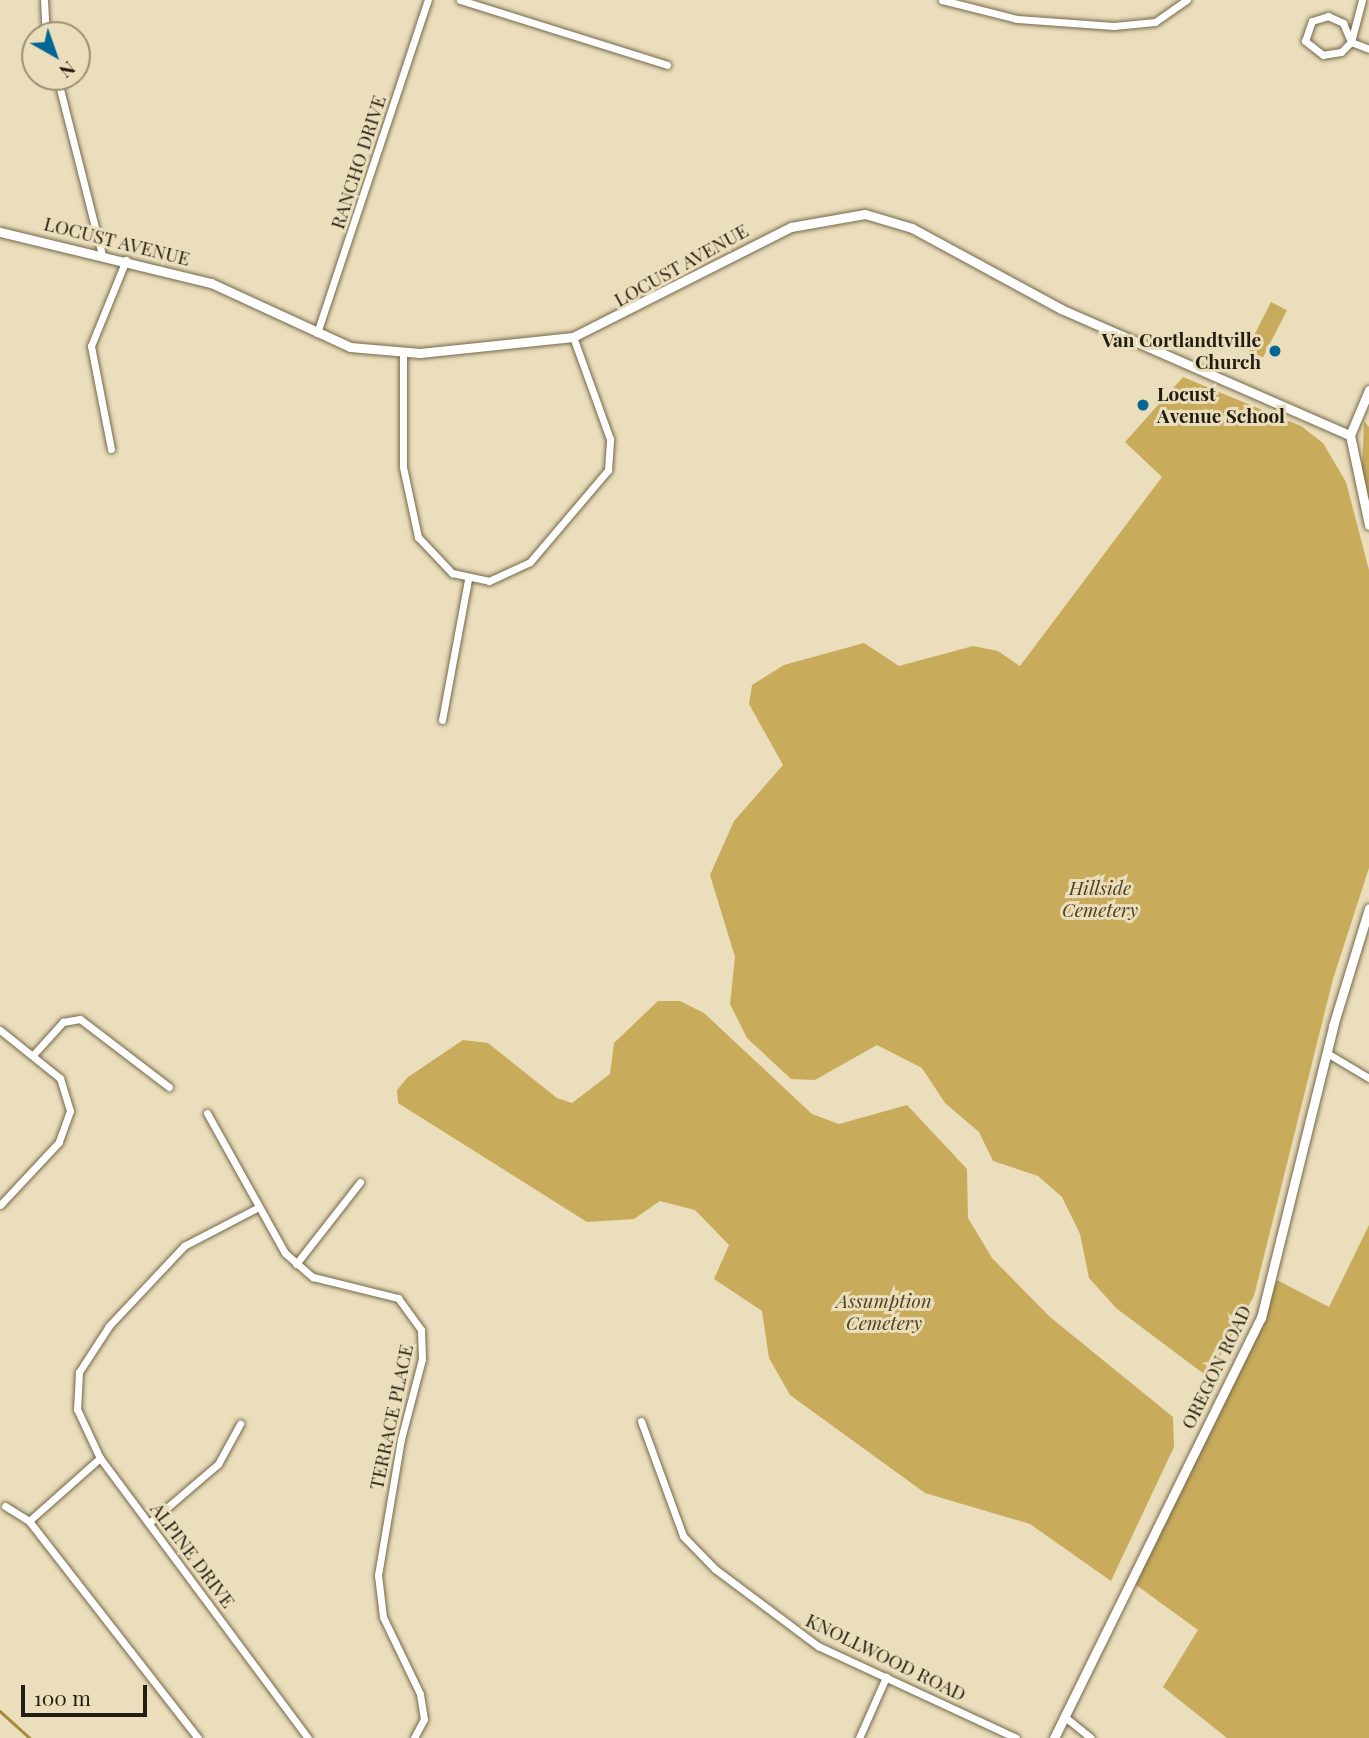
<!DOCTYPE html>
<style>
body{margin:0}
#map{position:relative;width:1369px;height:1738px;overflow:hidden;background:#ebdebc;font-family:"Playfair Display",serif}
div>[style]{position:absolute}
.green>*{inset:0;background:#c9ab5c;transform-origin:0 0}
.stream>*{height:2.5px;margin:-1.25px;padding:0 1.25px;transform-origin:1.25px;border-radius:1.25px;background:#a88b3a}
.roads{filter:drop-shadow(0 0 2px #74684a) drop-shadow(0 0 2px #74684a)}
.minor>*{height:7px;margin:-3.5px;padding:0 3.5px;transform-origin:3.5px;border-radius:3.5px;background:#fff}
.tertiary>*{height:9px;margin:-4.5px;padding:0 4.5px;transform-origin:4.5px;border-radius:4.5px;background:#fff}
.dots>*{width:19px;height:19px;translate:-50% -50%;box-sizing:border-box;border:4px solid #ebdebc;border-radius:50%}
span{translate:-50% -50%;white-space:nowrap;text-align:center;line-height:1.15;-webkit-text-stroke:6px #ebdebc;paint-order:stroke}
.street-label{font-size:19px;color:#221d11}
.poi-label{font-size:19px;color:#221d11;font-weight:700}
.right{translate:-100% -50%;text-align:right}
.left{translate:0 -50%;text-align:left}
.park-label{font-size:19px;color:#4f421f;font-style:italic}
.north{position:absolute;left:21px;top:21px;width:70px;height:70px;box-sizing:border-box;background:#ebdebc;border:2px solid #9b9178;border-radius:50%;rotate:140deg;font-size:19px;font-weight:700;line-height:28px;text-align:center;color:#221d11}
.north::after{content:'';display:block;margin:auto;width:24px;height:32px;background:#046695;clip-path:polygon(50% 0,100% 100%,50% 72%,0 100%)}
.scale{position:absolute;left:21px;top:1685px;width:126px;height:32px;box-sizing:border-box;border:4px solid #221d11;border-top:0;padding-left:9px;font-size:21px;line-height:24px;white-space:nowrap;color:#221d11;-webkit-text-stroke:5px #ebdebc;paint-order:stroke}
</style>
<div id="map">
<div class="green">
<div style="left:1271px;top:302px;width:18px;height:53px;rotate:27deg"></div>
<div style="clip-path:polygon(1183px 377px,1301px 426px,1323px 443px,1346px 482px,1369px 570px,1369px 868px,1333px 979px,1254px 1296px,1208px 1377px,1116px 1308px,1089px 1278px,1080px 1234px,1062px 1197px,1038px 1176px,993px 1161px,979px 1132px,945px 1103px,922px 1068px,877px 1045px,815px 1080px,791px 1079px,747px 1038px,730px 1004px,735px 957px,710px 875px,734px 821px,783px 765px,749px 704px,752px 685px,784px 665px,864px 643px,899px 666px,973px 646px,998px 651px,1020px 666px,1162px 477px,1125px 442px)"></div>
<div style="clip-path:polygon(1364px 421px,1369px 427px,1369px 503px,1362px 473px)"></div>
<div style="clip-path:polygon(658px 1001px,680px 1001px,704px 1013px,812px 1114px,839px 1124px,907px 1105px,967px 1169px,968px 1218px,992px 1258px,1050px 1317px,1173px 1417px,1174px 1447px,1111px 1581px,1030px 1524px,925px 1493px,790px 1395px,769px 1358px,762px 1311px,714px 1279px,729px 1245px,695px 1210px,660px 1201px,634px 1219px,587px 1222px,398px 1103px,397px 1090px,408px 1077px,463px 1040px,488px 1043px,557px 1098px,572px 1103px,610px 1074px,614px 1043px)"></div>
<div style="clip-path:polygon(1369px 1225px,1369px 1738px,1227px 1738px,1163px 1687px,1198px 1630px,1132px 1582px,1277px 1280px,1329px 1307px)"></div>
</div>
<div class="stream">
<div style="left:0;top:1711px;width:40px;rotate:42deg"></div>
</div>
<div class="roads">
<div class="minor">
<div style="left:44px;top:0;width:35px;rotate:87deg"></div>
<div style="left:460px;top:0;width:217px;rotate:17.4deg"></div>
<div style="left:942px;top:0;width:77px;rotate:14.2deg"></div>
<div style="left:1017px;top:19px;width:97px;rotate:4.1deg"></div>
<div style="left:1114px;top:26px;width:41px;rotate:-5.6deg"></div>
<div style="left:1155px;top:22px;width:39px;rotate:-35deg"></div>
<div style="left:1362px;top:0;width:43px;rotate:104.7deg"></div>
<div style="left:1351px;top:42px;width:14px;rotate:135deg"></div>
<div style="left:1341px;top:52px;width:18px;rotate:171deg"></div>
<div style="left:1323px;top:55px;width:23px;rotate:-142deg"></div>
<div style="left:1305px;top:41px;width:21px;rotate:-71deg"></div>
<div style="left:1312px;top:21px;width:17px;rotate:-17deg"></div>
<div style="left:1328px;top:16px;width:17px;rotate:25deg"></div>
<div style="left:1343px;top:23px;width:21px;rotate:67deg"></div>
<div style="left:1351px;top:42px;width:19px;rotate:21deg"></div>
<div style="left:57px;top:77px;width:184px;rotate:75.8deg"></div>
<div style="left:317px;top:333px;width:351px;rotate:-71.6deg"></div>
<div style="left:403px;top:353px;width:114px;rotate:90deg"></div>
<div style="left:403px;top:467px;width:72px;rotate:77.9deg"></div>
<div style="left:418px;top:537px;width:50px;rotate:46.6deg"></div>
<div style="left:452px;top:573px;width:38px;rotate:12deg"></div>
<div style="left:489px;top:581px;width:45px;rotate:-24.9deg"></div>
<div style="left:530px;top:562px;width:121px;rotate:-49.7deg"></div>
<div style="left:608px;top:470px;width:31px;rotate:-86deg"></div>
<div style="left:610px;top:439px;width:109px;rotate:-109.9deg"></div>
<div style="left:111px;top:449px;width:105px;rotate:-101deg"></div>
<div style="left:91px;top:346px;width:93px;rotate:-67.9deg"></div>
<div style="left:442px;top:720px;width:142px;rotate:-79.5deg"></div>
<div style="left:0;top:1030px;width:77px;rotate:38.7deg"></div>
<div style="left:60px;top:1078px;width:34px;rotate:73deg"></div>
<div style="left:70px;top:1111px;width:33px;rotate:110deg"></div>
<div style="left:59px;top:1142px;width:86px;rotate:133.1deg"></div>
<div style="left:1327px;top:1053px;width:49px;rotate:30.8deg"></div>
<div style="left:33px;top:1055px;width:45px;rotate:-47.7deg"></div>
<div style="left:63px;top:1022px;width:17px;rotate:-10deg"></div>
<div style="left:80px;top:1019px;width:112px;rotate:37.4deg"></div>
<div style="left:207px;top:1113px;width:160px;rotate:60.9deg"></div>
<div style="left:285px;top:1253px;width:37px;rotate:41deg"></div>
<div style="left:313px;top:1277px;width:88px;rotate:13.9deg"></div>
<div style="left:398px;top:1298px;width:39px;rotate:54deg"></div>
<div style="left:421px;top:1330px;width:29px;rotate:88deg"></div>
<div style="left:422px;top:1359px;width:83px;rotate:104.7deg"></div>
<div style="left:401px;top:1439px;width:138px;rotate:99.6deg"></div>
<div style="left:378px;top:1575px;width:42px;rotate:83.2deg"></div>
<div style="left:383px;top:1617px;width:85px;rotate:64.3deg"></div>
<div style="left:420px;top:1694px;width:25px;rotate:81deg"></div>
<div style="left:424px;top:1719px;width:21px;rotate:118deg"></div>
<div style="left:255px;top:1209px;width:80px;rotate:152.5deg"></div>
<div style="left:184px;top:1246px;width:110px;rotate:133.2deg"></div>
<div style="left:109px;top:1326px;width:55px;rotate:123.1deg"></div>
<div style="left:79px;top:1372px;width:37px;rotate:93deg"></div>
<div style="left:77px;top:1409px;width:54px;rotate:64.9deg"></div>
<div style="left:100px;top:1458px;width:349px;rotate:53.4deg"></div>
<div style="left:296px;top:1264px;width:104px;rotate:-52deg"></div>
<div style="left:641px;top:1421px;width:122px;rotate:69.9deg"></div>
<div style="left:683px;top:1536px;width:46px;rotate:45.9deg"></div>
<div style="left:715px;top:1569px;width:129px;rotate:36.8deg"></div>
<div style="left:818px;top:1646px;width:218px;rotate:24.9deg"></div>
<div style="left:5px;top:1506px;width:28px;rotate:32deg"></div>
<div style="left:29px;top:1521px;width:275px;rotate:52.1deg"></div>
<div style="left:29px;top:1521px;width:95px;rotate:-41.6deg"></div>
<div style="left:149px;top:1523px;width:91px;rotate:-40.5deg"></div>
<div style="left:218px;top:1464px;width:46px;rotate:-61.2deg"></div>
<div style="left:1065px;top:1717px;width:33px;rotate:39deg"></div>
<div style="left:859px;top:1738px;width:67px;rotate:-66.1deg"></div>
</div>
<div class="tertiary">
<div style="left:0;top:232px;width:217px;rotate:13.6deg"></div>
<div style="left:211px;top:283px;width:153px;rotate:24.7deg"></div>
<div style="left:350px;top:347px;width:70px;rotate:4.9deg"></div>
<div style="left:420px;top:353px;width:154px;rotate:-6deg"></div>
<div style="left:573px;top:337px;width:244px;rotate:-26.8deg"></div>
<div style="left:791px;top:227px;width:75px;rotate:-10deg"></div>
<div style="left:865px;top:214px;width:49px;rotate:16.6deg"></div>
<div style="left:912px;top:228px;width:170px;rotate:28.5deg"></div>
<div style="left:1061px;top:309px;width:315px;rotate:23.6deg"></div>
<div style="left:1369px;top:390px;width:49px;rotate:112.9deg"></div>
<div style="left:1350px;top:435px;width:92px;rotate:78.1deg"></div>
<div style="left:1054px;top:1738px;width:468px;rotate:-63.8deg"></div>
<div style="left:1261px;top:1318px;width:301px;rotate:-76.1deg"></div>
<div style="left:1333px;top:1026px;width:123px;rotate:-73deg"></div>
</div>
</div>
<div class="dots">
<div style="left:1275px;top:351px;background:#046695"></div>
<div style="left:1143px;top:405px;background:#046695"></div>
</div>
<div class="street-label">
<span style="left:358px;top:162px;rotate:-72deg">RANCHO DRIVE</span>
<span style="left:117px;top:241px;rotate:14deg">LOCUST AVENUE</span>
<span style="left:681px;top:265px;rotate:-29deg">LOCUST AVENUE</span>
<span style="left:1216px;top:1367px;rotate:-64deg">OREGON ROAD</span>
<span style="left:391px;top:1417px;rotate:-78deg">TERRACE PLACE</span>
<span style="left:193px;top:1555px;rotate:53deg">ALPINE DRIVE</span>
<span style="left:886px;top:1657px;rotate:26deg">KNOLLWOOD ROAD</span>
</div>
<div class="poi-label">
<span class="right" style="left:1261px;top:351px">Van Cortlandtville<br>Church</span>
<span class="left" style="left:1157px;top:405px">Locust<br>Avenue School</span>
</div>
<div class="park-label">
<span style="left:1100px;top:899px">Hillside<br>Cemetery</span>
<span style="left:884px;top:1312px">Assumption<br>Cemetery</span>
</div>
<div class="north">N</div>
<div class="scale">100 m</div>
</div>
